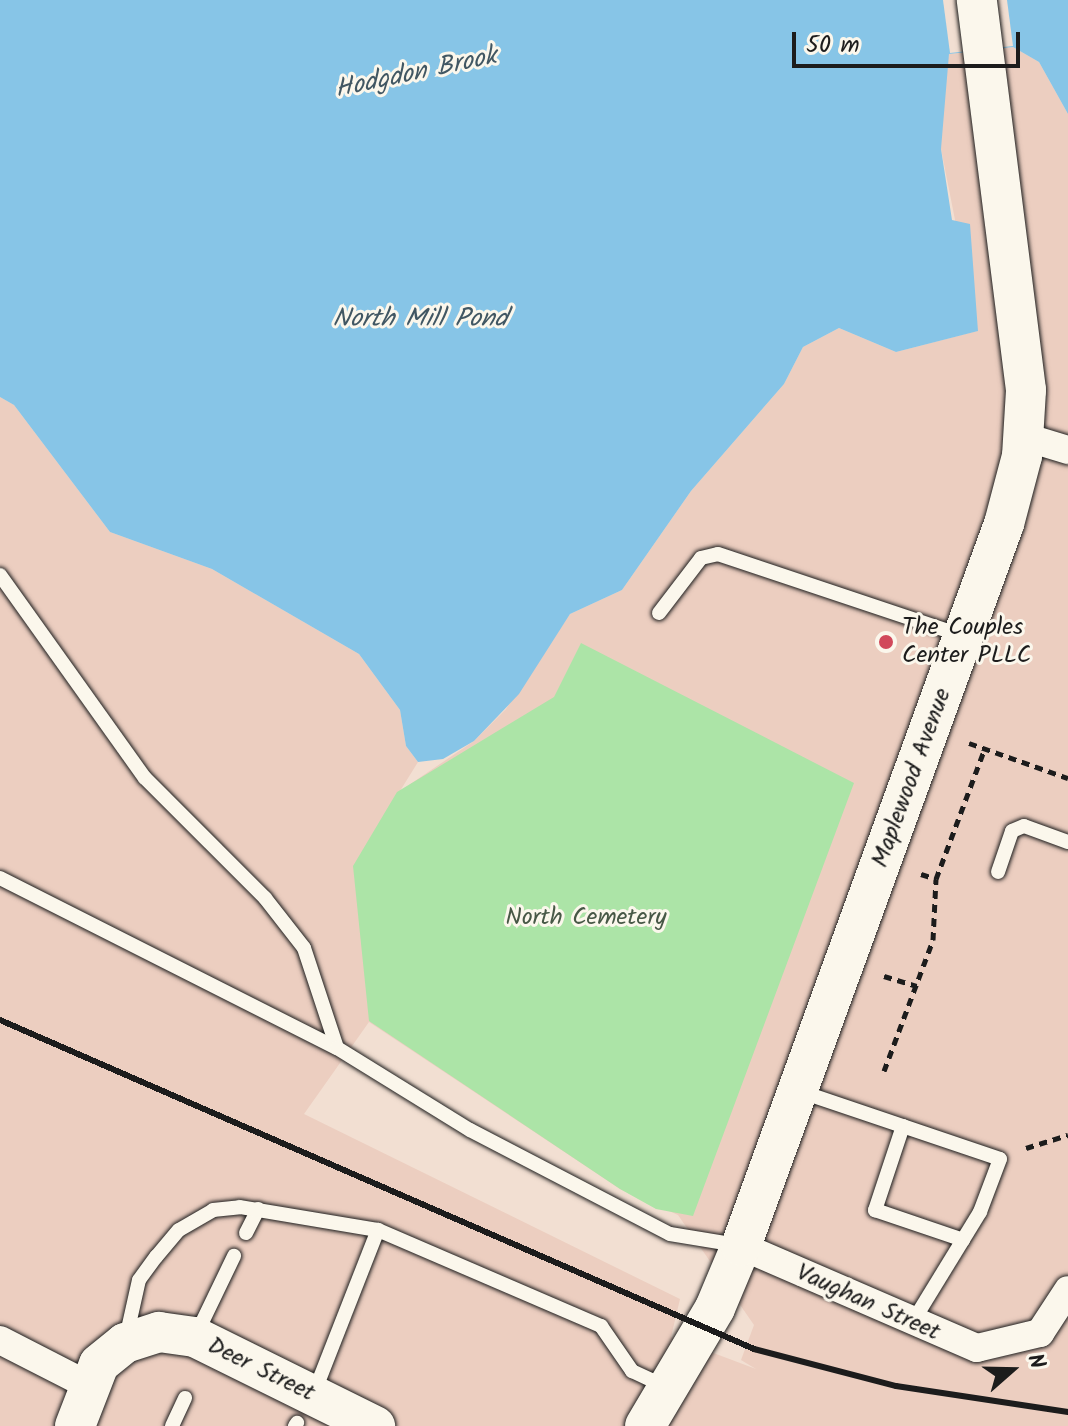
<!DOCTYPE html>
<style>
body{margin:0}
#map{position:relative;width:1068px;height:1426px;overflow:hidden;background:#f2dfd2;font-family:Kalam,sans-serif}
div>[style]{position:absolute}
.built>*{inset:0;background:#eccec0}
.green>*{inset:0;background:#ace4a7}
.water>*{inset:0;background:#87c5e7}
.pier>*{inset:0;background:#f2dfd2}
.path>*{height:5px;margin-top:-2.5px;transform-origin:0;background:repeating-linear-gradient(90deg,#1c1c1c 0 8px,transparent 0 14px)}
.roads{filter:drop-shadow(0 0 2px #1c1c1c) drop-shadow(0 0 2px #1c1c1c)}
.lane>*{height:14px;margin:-7px;padding:0 7px;transform-origin:7px;border-radius:7px;background:#fbf7ec}
.street>*{height:28px;margin:-14px;padding:0 14px;transform-origin:14px;border-radius:14px;background:#fbf7ec}
.secondary>*{height:40px;margin:-20px;padding:0 20px;transform-origin:20px;border-radius:20px;background:#fbf7ec}
.rail>*{height:6px;margin:-3px;padding:0 3px;transform-origin:3px;border-radius:3px;background:#1c1c1c}
.dots>*{width:22px;height:22px;translate:-50% -50%;box-sizing:border-box;border:4px solid #fbf7ec;border-radius:50%}
span{translate:-50% -50%;white-space:nowrap;text-align:center;line-height:1.15;-webkit-text-stroke:6px #fbf7ec;paint-order:stroke}
.poi-label{font-size:24px;color:#1c1c1c}
.left{translate:0 -50%;text-align:left}
.street-label{font-size:24px;color:#1c1c1c}
.park-label{font-size:24px;color:#475846}
.water-label{font-size:26px;color:#415763;font-style:italic}
.north{position:absolute;left:972px;top:1330px;width:80px;height:80px;-webkit-text-stroke:6px #fbf7ec;paint-order:stroke;rotate:70deg;font-size:22px;font-weight:700;line-height:32px;text-align:center;color:#1c1c1c}
.north::after{content:'';display:block;margin:auto;width:28px;height:36px;background:#1c1c1c;clip-path:polygon(50% 0,100% 100%,50% 72%,0 100%)}
.scale{position:absolute;left:792px;top:32px;width:228px;height:36px;box-sizing:border-box;border:4px solid #1c1c1c;border-top:0;padding-left:10px;font-size:24px;line-height:28px;white-space:nowrap;color:#1c1c1c;-webkit-text-stroke:6px #fbf7ec;paint-order:stroke}
</style>
<div id="map">
<div class="built">
<div style="clip-path:polygon(evenodd,1013px 47px,1039px 62px,1068px 114px,1068px 1426px,0 1426px,0 397px,14px 405px,110px 532px,212px 569px,359px 654px,400px 710px,406px 746px,418px 762px,400px 791px,474px 741px,506px 709px,570px 614px,622px 590px,691px 491px,784px 384px,803px 347px,839px 328px,896px 352px,977px 331px,941px 149px,942px 85px,949px 54px,1013px 47px,369px 1022px,620px 1189px,678px 1215px,754px 1325px,741px 1360px,756px 1369px,671px 1337px,680px 1299px,304px 1114px,369px 1022px)"></div>
</div>
<div class="green">
<div style="clip-path:polygon(581px 643px,854px 783px,693px 1216px,656px 1209px,620px 1189px,369px 1021px,353px 866px,397px 792px,554px 697px)"></div>
</div>
<div class="water">
<div style="clip-path:polygon(0 0,1068px 0,1068px 114px,1039px 62px,1013px 47px,949px 54px,941px 149px,952px 220px,970px 224px,978px 331px,896px 352px,839px 328px,803px 347px,784px 384px,691px 491px,622px 590px,570px 614px,519px 694px,474px 741px,443px 759px,418px 762px,406px 746px,400px 710px,359px 654px,212px 569px,110px 532px,14px 405px,0 397px)"></div>
</div>
<div class="pier">
<div style="clip-path:polygon(943px 0,1007px 0,1013px 46px,950px 53px)"></div>
</div>
<div class="path">
<div style="left:969px;top:743px;width:105px;rotate:19.5deg"></div>
<div style="left:921px;top:874px;width:16px;rotate:18deg"></div>
<div style="left:884px;top:976px;width:34px;rotate:17deg"></div>
<div style="left:884px;top:1071px;width:140px;rotate:-69.5deg"></div>
<div style="left:933px;top:940px;width:61px;rotate:-87.2deg"></div>
<div style="left:936px;top:879px;width:140px;rotate:-69.5deg"></div>
<div style="left:1026px;top:1148px;width:44px;rotate:-17.2deg"></div>
</div>
<div class="roads">
<div class="lane">
<div style="left:0;top:575px;width:249px;rotate:54.5deg"></div>
<div style="left:145px;top:778px;width:170px;rotate:45deg"></div>
<div style="left:265px;top:898px;width:63px;rotate:52deg"></div>
<div style="left:304px;top:948px;width:105px;rotate:71.7deg"></div>
<div style="left:659px;top:613px;width:69px;rotate:-52.6deg"></div>
<div style="left:701px;top:558px;width:17px;rotate:-13deg"></div>
<div style="left:718px;top:554px;width:255px;rotate:18.5deg"></div>
<div style="left:998px;top:872px;width:43px;rotate:-71.1deg"></div>
<div style="left:1012px;top:831px;width:13px;rotate:-23deg"></div>
<div style="left:1024px;top:826px;width:47px;rotate:20deg"></div>
<div style="left:0;top:878px;width:377px;rotate:26.8deg"></div>
<div style="left:337px;top:1048px;width:156px;rotate:31.7deg"></div>
<div style="left:470px;top:1130px;width:225px;rotate:27.5deg"></div>
<div style="left:670px;top:1234px;width:68px;rotate:9.3deg"></div>
<div style="left:799px;top:1091px;width:212px;rotate:18.7deg"></div>
<div style="left:1000px;top:1159px;width:57px;rotate:110.7deg"></div>
<div style="left:980px;top:1212px;width:130px;rotate:121.5deg"></div>
<div style="left:903px;top:1126px;width:89px;rotate:108.4deg"></div>
<div style="left:875px;top:1210px;width:93px;rotate:18.8deg"></div>
<div style="left:246px;top:1233px;width:27px;rotate:-63deg"></div>
<div style="left:196px;top:1335px;width:88px;rotate:-64.3deg"></div>
<div style="left:126px;top:1338px;width:59px;rotate:-77.4deg"></div>
<div style="left:139px;top:1280px;width:29px;rotate:-54deg"></div>
<div style="left:156px;top:1257px;width:35px;rotate:-50deg"></div>
<div style="left:179px;top:1230px;width:39px;rotate:-30deg"></div>
<div style="left:213px;top:1210px;width:27px;rotate:-6deg"></div>
<div style="left:240px;top:1207px;width:140px;rotate:9.5deg"></div>
<div style="left:378px;top:1230px;width:243px;rotate:23.3deg"></div>
<div style="left:601px;top:1326px;width:55px;rotate:55.4deg"></div>
<div style="left:632px;top:1371px;width:35px;rotate:25deg"></div>
<div style="left:314px;top:1393px;width:175px;rotate:-68.6deg"></div>
<div style="left:172px;top:1426px;width:31px;rotate:-65deg"></div>
<div style="left:295px;top:1426px;width:4px;rotate:-56deg"></div>
</div>
<div class="street">
<div style="left:1025px;top:437px;width:45px;rotate:16.8deg"></div>
<div style="left:741px;top:1246px;width:257px;rotate:23.4deg"></div>
<div style="left:977px;top:1348px;width:65px;rotate:-13.4deg"></div>
<div style="left:1040px;top:1333px;width:51px;rotate:-56.9deg"></div>
<div style="left:0;top:1340px;width:99px;rotate:27.1deg"></div>
</div>
<div class="secondary">
<div style="left:75px;top:1426px;width:66px;rotate:-68.8deg"></div>
<div style="left:99px;top:1364px;width:33px;rotate:-39deg"></div>
<div style="left:125px;top:1343px;width:36px;rotate:-18deg"></div>
<div style="left:159px;top:1332px;width:36px;rotate:8deg"></div>
<div style="left:195px;top:1337px;width:201px;rotate:26.3deg"></div>
<div style="left:645px;top:1426px;width:137px;rotate:-59.3deg"></div>
<div style="left:715px;top:1308px;width:67px;rotate:-67.2deg"></div>
<div style="left:741px;top:1246px;width:768px;rotate:-69.99deg"></div>
<div style="left:1004px;top:524px;width:70px;rotate:-75.2deg"></div>
<div style="left:1022px;top:456px;width:66px;rotate:-86.5deg"></div>
<div style="left:1026px;top:390px;width:393px;rotate:-97.2deg"></div>
</div>
</div>
<div class="rail">
<div style="left:0;top:1020px;width:823px;rotate:23.57deg"></div>
<div style="left:754px;top:1349px;width:147px;rotate:14.6deg"></div>
<div style="left:896px;top:1386px;width:174px;rotate:8.6deg"></div>
</div>
<div class="dots">
<div style="left:886px;top:642px;background:#d1495b"></div>
</div>
<div class="poi-label">
<span class="left" style="left:902px;top:642px">The Couples<br>Center PLLC</span>
</div>
<div class="street-label">
<span style="left:912px;top:778px;rotate:-70deg">Maplewood Avenue</span>
<span style="left:868px;top:1303px;rotate:24deg">Vaughan Street</span>
<span style="left:261px;top:1370px;rotate:26deg">Deer Street</span>
</div>
<div class="park-label">
<span style="left:586px;top:918px">North Cemetery</span>
</div>
<div class="water-label">
<span style="left:416px;top:74px;rotate:-12deg">Hodgdon Brook</span>
<span style="left:420px;top:320px">North Mill Pond</span>
</div>
<div class="north">N</div>
<div class="scale">50 m</div>
</div>
